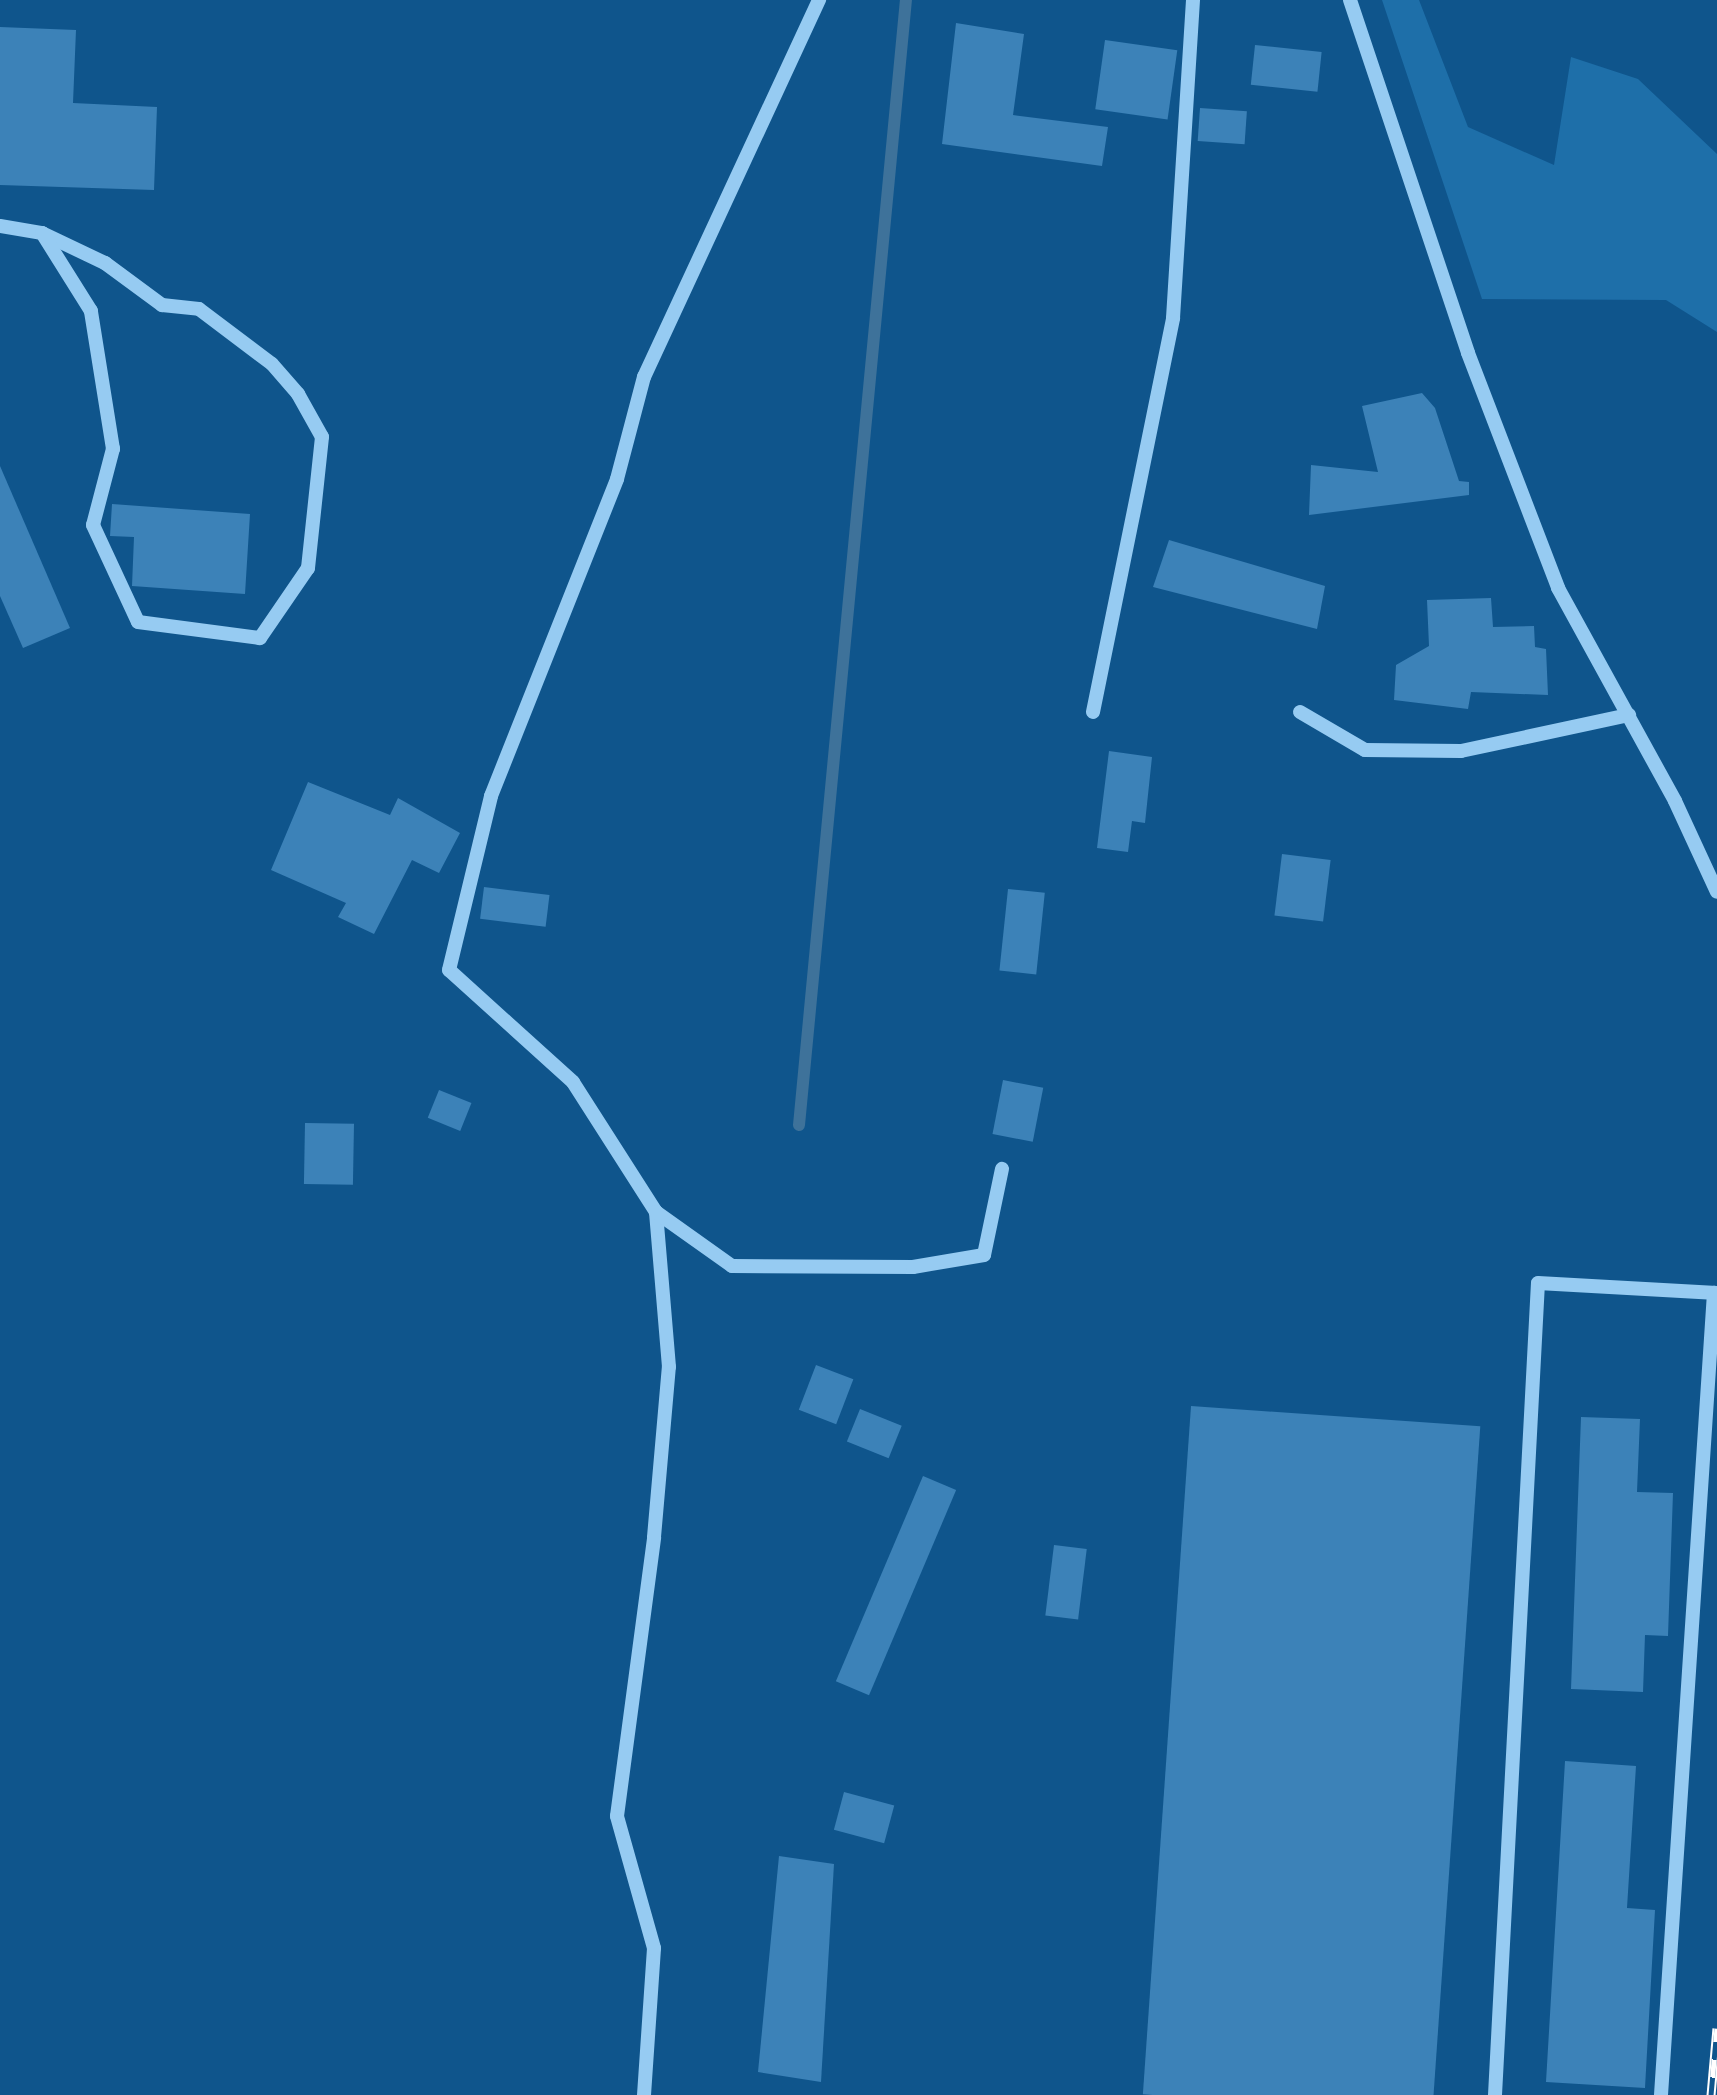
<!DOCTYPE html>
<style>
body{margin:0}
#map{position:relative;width:1717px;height:2095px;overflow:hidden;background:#0f558c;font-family:Rubik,sans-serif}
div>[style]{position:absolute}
.green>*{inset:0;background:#1e6fa9}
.stream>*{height:12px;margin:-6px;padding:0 6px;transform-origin:6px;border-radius:6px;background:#3e729a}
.building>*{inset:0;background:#3c82b8;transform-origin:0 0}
.minor>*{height:14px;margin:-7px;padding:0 7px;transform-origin:7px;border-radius:7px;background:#96cbf2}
.rail>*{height:9px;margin-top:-4.5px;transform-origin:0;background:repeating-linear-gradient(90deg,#0f558c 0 18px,#fff 0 36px);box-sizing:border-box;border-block:2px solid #fff}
span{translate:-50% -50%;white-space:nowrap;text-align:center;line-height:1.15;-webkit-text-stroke:6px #0f558c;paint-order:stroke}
</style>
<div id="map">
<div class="green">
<div style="clip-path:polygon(1382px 0,1419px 0,1468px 127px,1554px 165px,1571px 57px,1638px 79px,1717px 154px,1717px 332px,1666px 300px,1482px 299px)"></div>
</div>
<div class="stream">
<div style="left:799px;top:1125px;width:1130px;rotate:-84.57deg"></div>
</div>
<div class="building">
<div style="clip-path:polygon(956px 23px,1024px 34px,1013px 115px,1108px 127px,1102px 166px,942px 144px)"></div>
<div style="clip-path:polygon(0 27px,76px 30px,73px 103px,157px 107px,154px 190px,0 185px)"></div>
<div style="left:1105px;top:40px;width:73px;height:70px;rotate:8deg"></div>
<div style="left:1255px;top:45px;width:67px;height:40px;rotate:6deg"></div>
<div style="left:1200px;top:108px;width:47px;height:33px;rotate:4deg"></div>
<div style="clip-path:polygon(1422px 393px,1435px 408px,1459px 481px,1469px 482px,1469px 495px,1309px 515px,1311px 465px,1378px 472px,1362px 406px)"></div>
<div style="clip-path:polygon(0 466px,70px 628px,23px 648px,0 596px)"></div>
<div style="clip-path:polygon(112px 504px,250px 514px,245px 594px,132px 586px,134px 537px,110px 536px)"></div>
<div style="clip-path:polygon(1169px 540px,1325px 586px,1317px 629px,1153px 587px)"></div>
<div style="clip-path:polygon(1491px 598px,1493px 627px,1534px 626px,1535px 647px,1546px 649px,1548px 695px,1471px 692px,1468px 709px,1394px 700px,1396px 665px,1429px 646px,1427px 600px)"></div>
<div style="clip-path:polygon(1109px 751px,1152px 757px,1145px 823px,1132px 821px,1128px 852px,1097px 848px)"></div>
<div style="clip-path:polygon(308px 782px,390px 815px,398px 798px,460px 833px,439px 873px,412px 860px,374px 934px,338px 917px,346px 903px,271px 870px)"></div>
<div style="left:1282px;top:854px;width:49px;height:62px;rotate:7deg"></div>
<div style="left:484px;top:887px;width:66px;height:32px;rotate:7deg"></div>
<div style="left:1008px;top:889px;width:37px;height:82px;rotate:6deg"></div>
<div style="left:1003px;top:1080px;width:41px;height:55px;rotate:11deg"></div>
<div style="left:439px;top:1090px;width:35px;height:30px;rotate:22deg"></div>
<div style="left:305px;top:1123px;width:49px;height:61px;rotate:1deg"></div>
<div style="left:816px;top:1365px;width:40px;height:48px;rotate:21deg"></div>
<div style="left:1191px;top:1406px;width:290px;height:690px;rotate:4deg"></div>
<div style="left:860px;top:1409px;width:45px;height:35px;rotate:22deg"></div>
<div style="clip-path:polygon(1581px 1417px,1640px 1419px,1637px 1492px,1673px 1493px,1668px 1636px,1645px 1635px,1643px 1692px,1571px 1689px)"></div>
<div style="left:923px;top:1476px;width:36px;height:223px;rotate:23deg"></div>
<div style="left:1054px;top:1545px;width:33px;height:71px;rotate:7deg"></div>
<div style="clip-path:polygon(1565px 1761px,1636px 1766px,1627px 1908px,1655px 1910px,1645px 2088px,1546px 2082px)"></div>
<div style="left:844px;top:1792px;width:52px;height:39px;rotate:15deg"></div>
<div style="clip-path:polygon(779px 1856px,834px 1864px,821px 2082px,758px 2072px)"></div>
</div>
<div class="minor">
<div style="left:1350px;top:0;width:372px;rotate:71.5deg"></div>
<div style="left:1468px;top:353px;width:252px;rotate:69deg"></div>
<div style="left:1558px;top:588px;width:243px;rotate:61.2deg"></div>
<div style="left:1675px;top:801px;width:100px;rotate:65.2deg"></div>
<div style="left:0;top:226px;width:43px;rotate:9.5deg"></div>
<div style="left:42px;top:233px;width:70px;rotate:25.5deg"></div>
<div style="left:105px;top:263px;width:71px;rotate:36.4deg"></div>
<div style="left:162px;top:305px;width:37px;rotate:6deg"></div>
<div style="left:199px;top:309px;width:91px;rotate:37deg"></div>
<div style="left:272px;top:364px;width:40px;rotate:49deg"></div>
<div style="left:298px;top:394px;width:49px;rotate:60.8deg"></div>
<div style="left:322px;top:437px;width:132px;rotate:96.1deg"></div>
<div style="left:308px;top:568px;width:85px;rotate:124.4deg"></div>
<div style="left:260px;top:638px;width:123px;rotate:-172.5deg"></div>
<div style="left:138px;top:622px;width:107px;rotate:-114.9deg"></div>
<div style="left:93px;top:525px;width:79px;rotate:-75.3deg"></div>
<div style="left:113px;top:449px;width:140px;rotate:-99.1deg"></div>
<div style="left:91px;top:311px;width:92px;rotate:-122.1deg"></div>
<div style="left:1093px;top:712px;width:402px;rotate:-78.5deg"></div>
<div style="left:1173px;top:318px;width:319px;rotate:-86.4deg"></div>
<div style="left:1300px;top:712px;width:75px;rotate:30.3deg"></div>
<div style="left:1365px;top:750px;width:96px;rotate:0.6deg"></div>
<div style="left:1461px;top:751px;width:172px;rotate:-12.1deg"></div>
<div style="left:656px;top:1212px;width:154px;rotate:-122.6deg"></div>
<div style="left:573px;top:1082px;width:167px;rotate:-137.9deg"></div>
<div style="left:449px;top:970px;width:179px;rotate:-76.4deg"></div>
<div style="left:491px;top:796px;width:341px;rotate:-68.3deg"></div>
<div style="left:617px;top:479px;width:106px;rotate:-75.2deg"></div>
<div style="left:644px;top:377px;width:416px;rotate:-65.1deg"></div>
<div style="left:644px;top:2095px;width:147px;rotate:-86.1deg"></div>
<div style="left:654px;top:1948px;width:137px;rotate:-105.7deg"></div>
<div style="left:617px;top:1816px;width:281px;rotate:-82.4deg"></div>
<div style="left:654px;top:1537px;width:171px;rotate:-85deg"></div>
<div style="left:669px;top:1367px;width:156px;rotate:-94.8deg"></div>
<div style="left:656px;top:1212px;width:93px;rotate:35.4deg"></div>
<div style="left:732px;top:1266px;width:181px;rotate:0.3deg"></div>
<div style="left:913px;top:1267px;width:72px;rotate:-9.6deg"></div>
<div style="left:984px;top:1255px;width:88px;rotate:-78.2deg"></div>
<div style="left:1495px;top:2095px;width:813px;rotate:-86.97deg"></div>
<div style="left:1538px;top:1283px;width:179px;rotate:3.2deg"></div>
<div style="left:1661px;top:2095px;width:804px;rotate:-86.22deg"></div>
</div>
<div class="rail">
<div style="left:1711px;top:2095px;width:67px;rotate:-84.9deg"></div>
</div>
</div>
